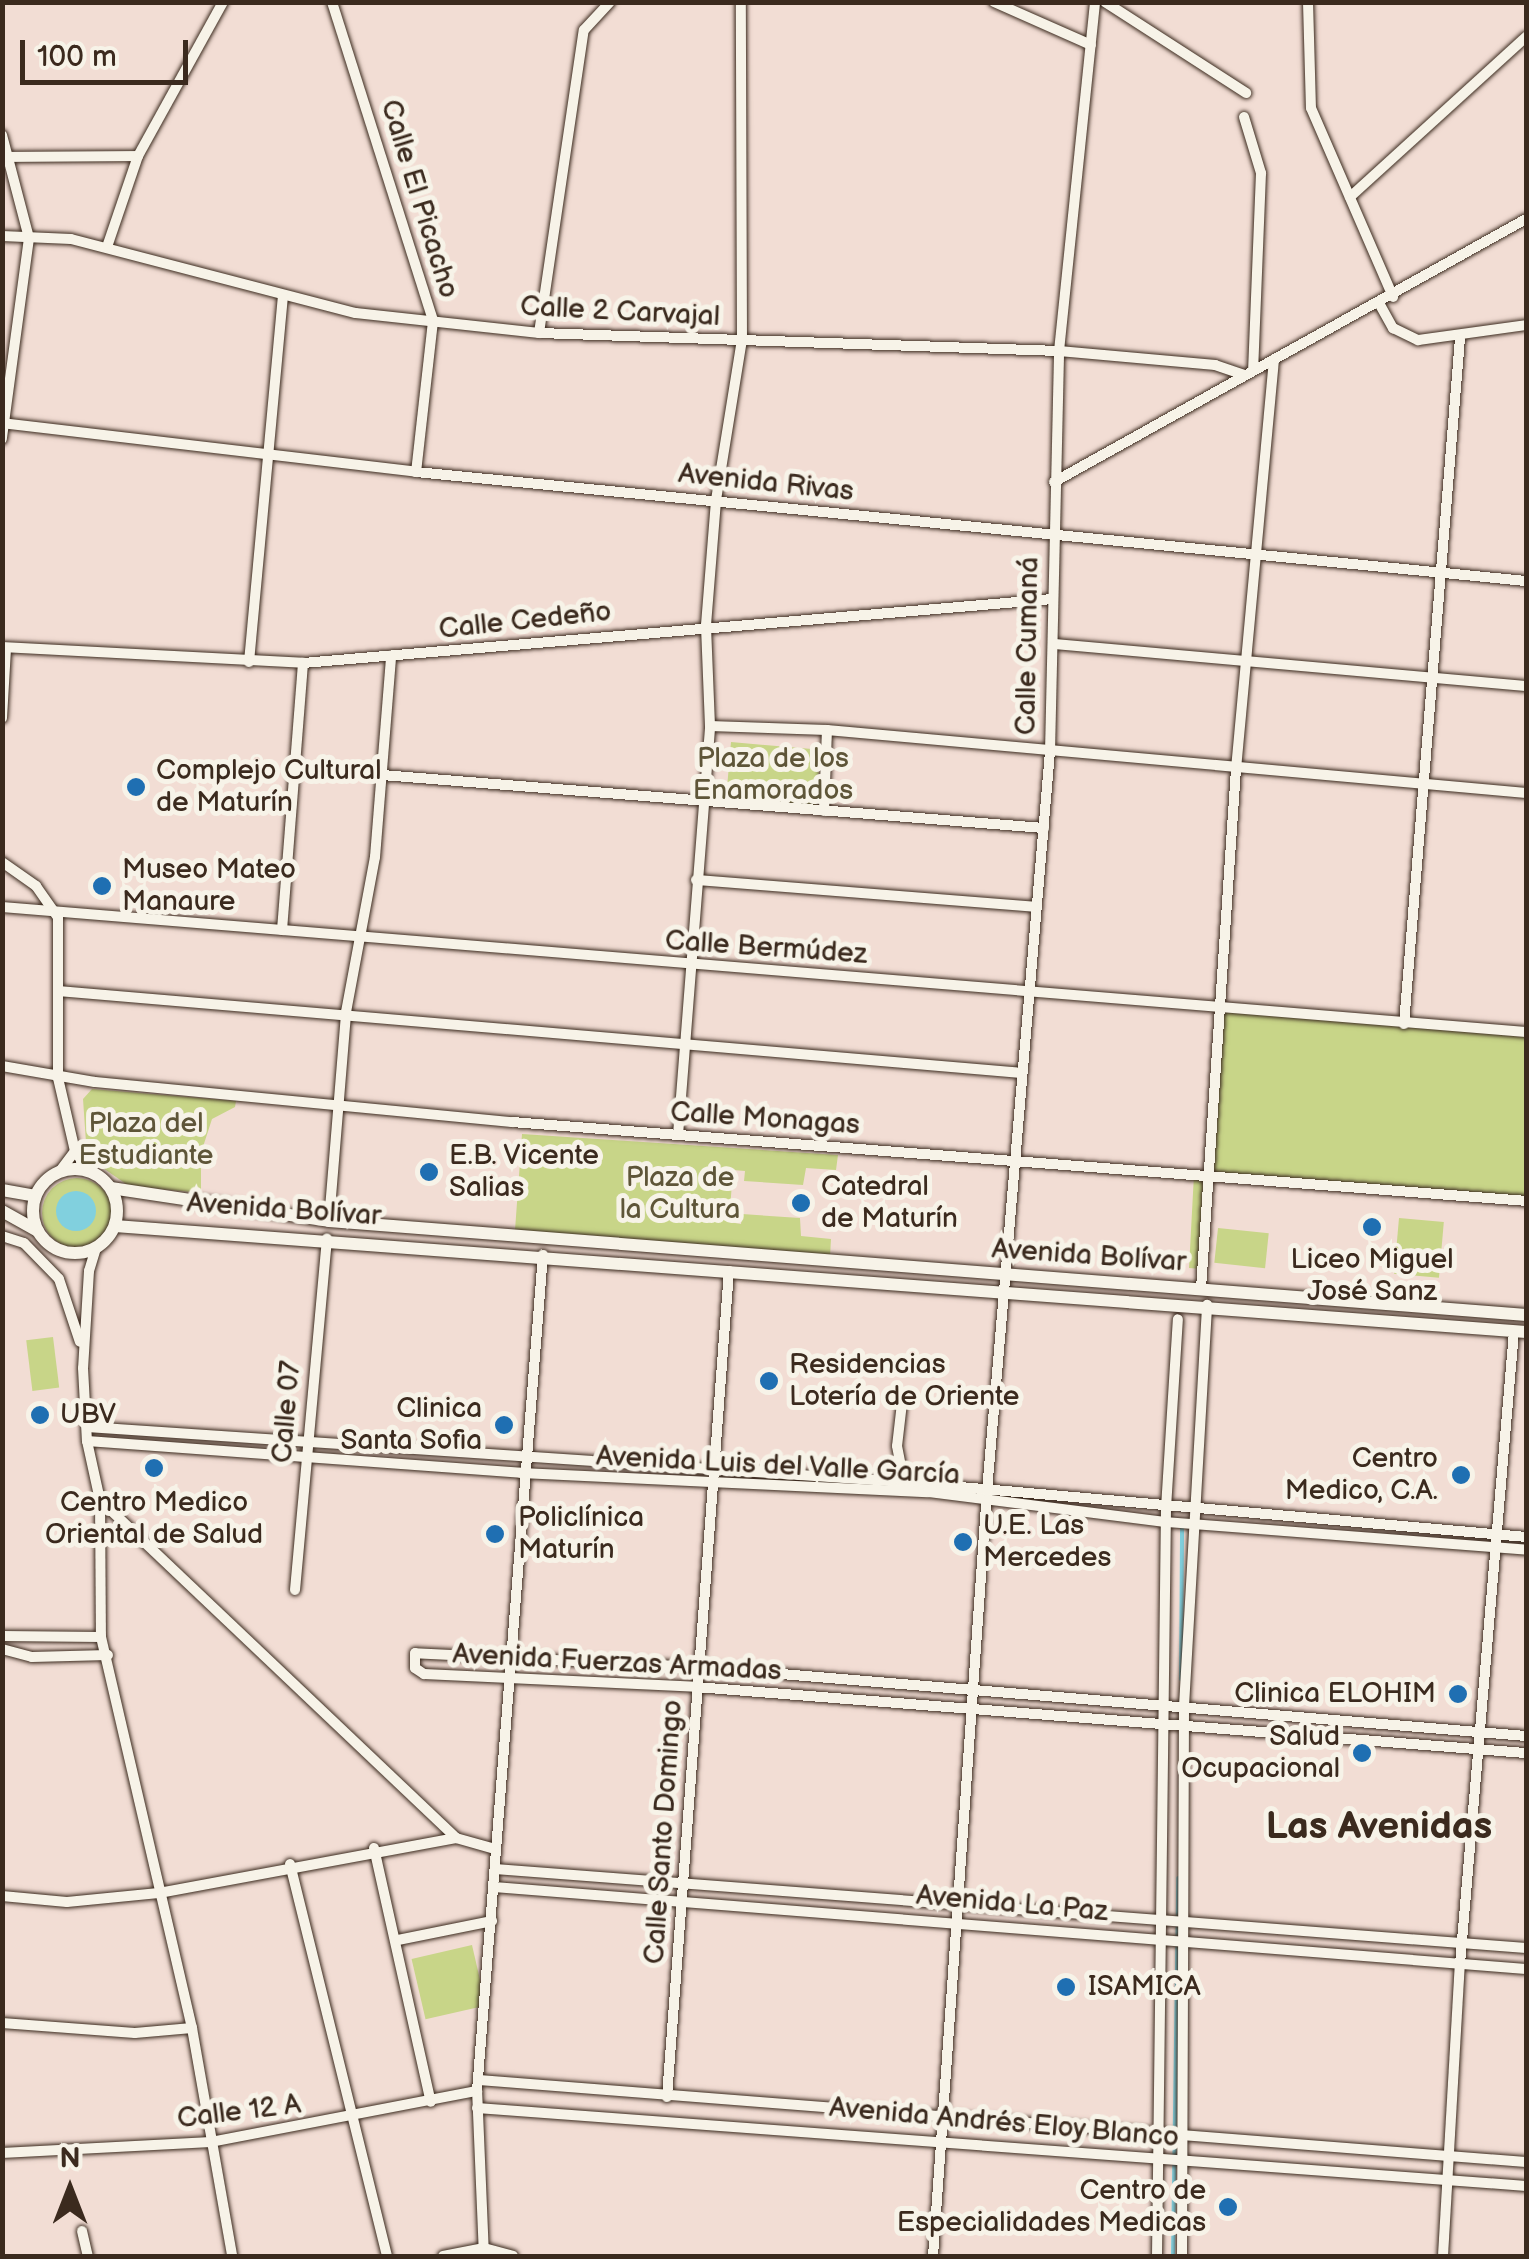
<!DOCTYPE html>
<meta charset="utf-8">
<style>
body{margin:0}
#map{position:relative;width:1529px;height:2259px;overflow:hidden;background:#f2ddd4;font-family:"Balsamiq Sans",sans-serif}
div>[style]{position:absolute}
.green>*{inset:0;background:#c8d588;transform-origin:0 0}
.round{border-radius:50%}
.water>*{inset:0;background:#81d0de}
.stream>*{height:4px;margin:-2px;padding:0 2px;transform-origin:2px;border-radius:2px;background:#81d0de}
.roads{filter:drop-shadow(0 0 2px #3b2a1e) drop-shadow(0 0 2px #3b2a1e)}
.minor>*{height:10px;margin:-5px;padding:0 5px;transform-origin:5px;border-radius:5px;background:#f7f3e8}
.tertiary>*{height:12px;margin:-6px;padding:0 6px;transform-origin:6px;border-radius:6px;background:#f7f3e8}
.tertiary>.ring{margin:-6px;padding:0;box-sizing:content-box;background:none;border:12px solid #f7f3e8;border-radius:50%}
.dots>*{width:28px;height:28px;translate:-50% -50%;box-sizing:border-box;border:5px solid #f7f3e8;border-radius:50%}
span{translate:-50% -50%;white-space:nowrap;text-align:center;line-height:1.15;-webkit-text-stroke:10px #f7f3e8;paint-order:stroke}
.street-label{font-size:28px;color:#3b2a1e}
.park-label{font-size:28px;color:#5e5538}
.poi-label{font-size:28px;color:#3b2a1e}
.left{translate:0 -50%;text-align:left}
.right{translate:-100% -50%;text-align:right}
.district-label{font-size:38px;color:#3b2a1e;font-weight:700}
.frame{position:absolute;inset:0;border:5px solid #3b2a1e;pointer-events:none}
.north{position:absolute;left:20px;top:2139px;width:100px;height:100px;-webkit-text-stroke:8px #f7f3e8;paint-order:stroke;rotate:0deg;font-size:28px;font-weight:700;line-height:40px;text-align:center;color:#3b2a1e}
.north::after{content:'';display:block;margin:auto;width:35px;height:45px;background:#3b2a1e;clip-path:polygon(50% 0,100% 100%,50% 72%,0 100%)}
.scale{position:absolute;left:20px;top:40px;width:168px;height:45px;box-sizing:border-box;border:5px solid #3b2a1e;border-top:0;padding-left:12px;font-size:30px;line-height:35px;white-space:nowrap;color:#3b2a1e;-webkit-text-stroke:8px #f7f3e8;paint-order:stroke}
</style>
<div id="map">
<div class="green">
<div style="left:731px;top:742px;width:90px;height:58px;rotate:5deg"></div>
<div style="clip-path:polygon(1223px 1010px,1526px 1033px,1526px 1201px,1209px 1175px,1202px 1269px,1189px 1268px,1194px 1174px,1208px 1175px)"></div>
<div style="clip-path:polygon(92px 1089px,236px 1101px,235px 1107px,212px 1119px,201px 1153px,201px 1193px,129px 1186px,87px 1157px,83px 1099px)"></div>
<div style="clip-path:polygon(522px 1134px,838px 1155px,836px 1170px,806px 1168px,803px 1185px,744px 1181px,745px 1171px,733px 1170px,729px 1222px,741px 1224px,742px 1214px,800px 1218px,801px 1236px,831px 1239px,830px 1257px,515px 1230px)"></div>
<div class="round" style="left:42px;top:1178px;width:70px;height:70px"></div>
<div style="left:1399px;top:1218px;width:45px;height:56px;rotate:5deg"></div>
<div style="left:1218px;top:1228px;width:51px;height:35px;rotate:6deg"></div>
<div style="left:53px;top:1337px;width:51px;height:27px;rotate:83deg"></div>
<div style="left:472px;top:1945px;width:62px;height:62px;rotate:77deg"></div>
</div>
<div class="water">
<div class="round" style="left:56px;top:1191px;width:40px;height:40px"></div>
</div>
<div class="stream">
<div style="left:1181px;top:1679px;width:151px;rotate:-89.6deg"></div>
<div style="left:1173px;top:2256px;width:378px;rotate:-89.2deg"></div>
</div>
<div class="roads">
<div class="minor">
<div style="left:332px;top:2px;width:335px;rotate:72.4deg"></div>
<div style="left:433px;top:321px;width:152px;rotate:96.4deg"></div>
<div style="left:994px;top:2px;width:106px;rotate:23.9deg"></div>
<div style="left:1105px;top:2px;width:168px;rotate:32.8deg"></div>
<div style="left:1308px;top:2px;width:106px;rotate:88.4deg"></div>
<div style="left:1311px;top:108px;width:206px;rotate:66.5deg"></div>
<div style="left:1244px;top:117px;width:59px;rotate:73.1deg"></div>
<div style="left:1261px;top:173px;width:197px;rotate:92.3deg"></div>
<div style="left:2px;top:135px;width:106px;rotate:75.3deg"></div>
<div style="left:29px;top:238px;width:203px;rotate:97.7deg"></div>
<div style="left:3px;top:157px;width:135px;rotate:-0.4deg"></div>
<div style="left:1350px;top:197px;width:238px;rotate:-42.3deg"></div>
<div style="left:2px;top:236px;width:69px;rotate:2.5deg"></div>
<div style="left:71px;top:239px;width:294px;rotate:14.6deg"></div>
<div style="left:356px;top:313px;width:184px;rotate:6.2deg"></div>
<div style="left:539px;top:333px;width:520px;rotate:1.98deg"></div>
<div style="left:1059px;top:351px;width:157px;rotate:5.1deg"></div>
<div style="left:1215px;top:365px;width:31px;rotate:19deg"></div>
<div style="left:107px;top:247px;width:96px;rotate:-71.2deg"></div>
<div style="left:138px;top:156px;width:176px;rotate:-61.1deg"></div>
<div style="left:1379px;top:303px;width:29px;rotate:61deg"></div>
<div style="left:1393px;top:328px;width:28px;rotate:26deg"></div>
<div style="left:1418px;top:340px;width:109px;rotate:-7.9deg"></div>
<div style="left:539px;top:333px;width:306px;rotate:-81.6deg"></div>
<div style="left:584px;top:30px;width:38px;rotate:-47deg"></div>
<div style="left:2px;top:423px;width:417px;rotate:6.7deg"></div>
<div style="left:416px;top:472px;width:1115px;rotate:5.61deg"></div>
<div style="left:1054px;top:482px;width:540px;rotate:-29.13deg"></div>
<div style="left:1054px;top:644px;width:474px;rotate:5.1deg"></div>
<div style="left:2px;top:647px;width:301px;rotate:3deg"></div>
<div style="left:303px;top:663px;width:752px;rotate:-4.88deg"></div>
<div style="left:249px;top:662px;width:366px;rotate:-84.7deg"></div>
<div style="left:2px;top:718px;width:70px;rotate:-86.7deg"></div>
<div style="left:710px;top:726px;width:117px;rotate:2deg"></div>
<div style="left:827px;top:730px;width:702px;rotate:5.15deg"></div>
<div style="left:382px;top:775px;width:664px;rotate:4.58deg"></div>
<div style="left:824px;top:811px;width:81px;rotate:-87.9deg"></div>
<div style="left:2px;top:862px;width:42px;rotate:35.2deg"></div>
<div style="left:36px;top:886px;width:38px;rotate:55deg"></div>
<div style="left:58px;top:917px;width:161px;rotate:90deg"></div>
<div style="left:58px;top:1078px;width:75px;rotate:76.9deg"></div>
<div style="left:75px;top:1151px;width:23px;rotate:56deg"></div>
<div style="left:696px;top:880px;width:341px;rotate:4.5deg"></div>
<div style="left:2px;top:907px;width:1529px;rotate:4.69deg"></div>
<div style="left:282px;top:930px;width:268px;rotate:-85.5deg"></div>
<div style="left:58px;top:991px;width:967px;rotate:4.86deg"></div>
<div style="left:1404px;top:1024px;width:688px;rotate:-85.33deg"></div>
<div style="left:2px;top:1066px;width:94px;rotate:9.8deg"></div>
<div style="left:95px;top:1082px;width:419px;rotate:5.5deg"></div>
<div style="left:512px;top:1122px;width:1017px;rotate:4.45deg"></div>
<div style="left:678px;top:1135px;width:410px;rotate:-85.5deg"></div>
<div style="left:710px;top:726px;width:101px;rotate:-92.3deg"></div>
<div style="left:706px;top:625px;width:125px;rotate:-85.4deg"></div>
<div style="left:716px;top:500px;width:162px;rotate:-80.8deg"></div>
<div style="left:742px;top:340px;width:338px;rotate:-90.2deg"></div>
<div style="left:60px;top:1171px;width:25px;rotate:-53deg"></div>
<div style="left:329px;top:1221px;width:210px;rotate:-85.3deg"></div>
<div style="left:346px;top:1012px;width:158px;rotate:-79.4deg"></div>
<div style="left:375px;top:857px;width:202px;rotate:-85.4deg"></div>
<div style="left:2px;top:1236px;width:23px;rotate:18deg"></div>
<div style="left:24px;top:1243px;width:50px;rotate:45.8deg"></div>
<div style="left:59px;top:1279px;width:66px;rotate:71.6deg"></div>
<div style="left:96px;top:1248px;width:24px;rotate:107deg"></div>
<div style="left:89px;top:1271px;width:97px;rotate:93.5deg"></div>
<div style="left:83px;top:1368px;width:73px;rotate:86.9deg"></div>
<div style="left:87px;top:1441px;width:60px;rotate:77.6deg"></div>
<div style="left:100px;top:1500px;width:137px;rotate:89.6deg"></div>
<div style="left:101px;top:1637px;width:401px;rotate:76.9deg"></div>
<div style="left:192px;top:2028px;width:231px;rotate:80deg"></div>
<div style="left:1201px;top:1289px;width:521px;rotate:-86.15deg"></div>
<div style="left:1236px;top:769px;width:411px;rotate:-84.7deg"></div>
<div style="left:902px;top:1403px;width:43px;rotate:96.6deg"></div>
<div style="left:897px;top:1446px;width:37px;rotate:79deg"></div>
<div style="left:87px;top:1427px;width:819px;rotate:3.85deg"></div>
<div style="left:904px;top:1482px;width:624px;rotate:5.05deg"></div>
<div style="left:87px;top:1441px;width:435px;rotate:4.2deg"></div>
<div style="left:521px;top:1473px;width:407px;rotate:2.7deg"></div>
<div style="left:928px;top:1492px;width:240px;rotate:7.2deg"></div>
<div style="left:1166px;top:1522px;width:361px;rotate:4.4deg"></div>
<div style="left:100px;top:1500px;width:491px;rotate:43.5deg"></div>
<div style="left:295px;top:1590px;width:353px;rotate:-84.8deg"></div>
<div style="left:2px;top:1636px;width:99px;rotate:0.6deg"></div>
<div style="left:2px;top:1649px;width:31px;rotate:15deg"></div>
<div style="left:32px;top:1657px;width:76px;rotate:-1.5deg"></div>
<div style="left:1526px;top:1736px;width:831px;rotate:-175.24deg"></div>
<div style="left:698px;top:1667px;width:283px;rotate:-177.2deg"></div>
<div style="left:415px;top:1653px;width:15px;rotate:90deg"></div>
<div style="left:415px;top:1668px;width:11px;rotate:34deg"></div>
<div style="left:424px;top:1674px;width:272px;rotate:2.7deg"></div>
<div style="left:696px;top:1687px;width:833px;rotate:4.55deg"></div>
<div style="left:374px;top:1848px;width:260px;rotate:77.4deg"></div>
<div style="left:290px;top:1864px;width:404px;rotate:76.1deg"></div>
<div style="left:495px;top:1869px;width:1034px;rotate:4.38deg"></div>
<div style="left:494px;top:1887px;width:1035px;rotate:4.54deg"></div>
<div style="left:2px;top:1896px;width:65px;rotate:5.3deg"></div>
<div style="left:67px;top:1902px;width:92px;rotate:-5.6deg"></div>
<div style="left:159px;top:1893px;width:302px;rotate:-10.5deg"></div>
<div style="left:456px;top:1838px;width:41px;rotate:15.8deg"></div>
<div style="left:398px;top:1940px;width:96px;rotate:-11.4deg"></div>
<div style="left:2px;top:2023px;width:133px;rotate:4.3deg"></div>
<div style="left:135px;top:2033px;width:57px;rotate:-5deg"></div>
<div style="left:479px;top:2080px;width:1050px;rotate:4.48deg"></div>
<div style="left:667px;top:2097px;width:828px;rotate:-85.71deg"></div>
<div style="left:477px;top:2108px;width:1052px;rotate:4.25deg"></div>
<div style="left:2px;top:2153px;width:209px;rotate:-3deg"></div>
<div style="left:211px;top:2142px;width:271px;rotate:-10.9deg"></div>
<div style="left:82px;top:2231px;width:26px;rotate:77deg"></div>
<div style="left:443px;top:2256px;width:42px;rotate:-11deg"></div>
<div style="left:484px;top:2248px;width:30px;rotate:15deg"></div>
<div style="left:484px;top:2256px;width:165px;rotate:-92.4deg"></div>
<div style="left:477px;top:2091px;width:839px;rotate:-85.49deg"></div>
<div style="left:933px;top:2256px;width:767px;rotate:-85.96deg"></div>
<div style="left:987px;top:1491px;width:742px;rotate:-85.13deg"></div>
<div style="left:1050px;top:752px;width:401px;rotate:-88.7deg"></div>
<div style="left:1059px;top:351px;width:351px;rotate:-84.1deg"></div>
<div style="left:1157px;top:2256px;width:748px;rotate:-89.31deg"></div>
<div style="left:1166px;top:1508px;width:189px;rotate:-86.4deg"></div>
<div style="left:1182px;top:2256px;width:550px;rotate:-89.79deg"></div>
<div style="left:1184px;top:1706px;width:402px;rotate:-86.7deg"></div>
<div style="left:1443px;top:2256px;width:292px;rotate:-86.7deg"></div>
<div style="left:1460px;top:1964px;width:635px;rotate:-85.12deg"></div>
</div>
<div class="tertiary">
<div class="ring" style="left:33px;top:1169px;width:72px;height:72px"></div>
<div style="left:111px;top:1188px;width:220px;rotate:8.6deg"></div>
<div style="left:329px;top:1221px;width:1201px;rotate:4.49deg"></div>
<div style="left:2px;top:1190px;width:34px;rotate:10deg"></div>
<div style="left:2px;top:1211px;width:41px;rotate:29.1deg"></div>
<div style="left:115px;top:1226px;width:1415px;rotate:4.3deg"></div>
</div>
</div>
<div class="dots">
<div style="left:136px;top:787px;background:#1f6fb2"></div>
<div style="left:102px;top:886px;background:#1f6fb2"></div>
<div style="left:429px;top:1172px;background:#1f6fb2"></div>
<div style="left:801px;top:1203px;background:#1f6fb2"></div>
<div style="left:1372px;top:1227px;background:#1f6fb2"></div>
<div style="left:769px;top:1381px;background:#1f6fb2"></div>
<div style="left:40px;top:1415px;background:#1f6fb2"></div>
<div style="left:504px;top:1425px;background:#1f6fb2"></div>
<div style="left:154px;top:1468px;background:#1f6fb2"></div>
<div style="left:1461px;top:1475px;background:#1f6fb2"></div>
<div style="left:495px;top:1534px;background:#1f6fb2"></div>
<div style="left:963px;top:1542px;background:#1f6fb2"></div>
<div style="left:1458px;top:1694px;background:#1f6fb2"></div>
<div style="left:1362px;top:1753px;background:#1f6fb2"></div>
<div style="left:1066px;top:1987px;background:#1f6fb2"></div>
<div style="left:1228px;top:2207px;background:#1f6fb2"></div>
</div>
<div class="street-label">
<span style="left:419px;top:199px;rotate:73deg">Calle El Picacho</span>
<span style="left:620px;top:312px;rotate:3deg">Calle 2 Carvajal</span>
<span style="left:766px;top:483px;rotate:6deg">Avenida Rivas</span>
<span style="left:525px;top:621px;rotate:-6deg">Calle Cedeño</span>
<span style="left:1028px;top:646px;rotate:-89deg">Calle Cumaná</span>
<span style="left:766px;top:948px;rotate:4deg">Calle Bermúdez</span>
<span style="left:765px;top:1119px;rotate:4deg">Calle Monagas</span>
<span style="left:284px;top:1210px;rotate:4deg">Avenida Bolívar</span>
<span style="left:1089px;top:1256px;rotate:4deg">Avenida Bolívar</span>
<span style="left:287px;top:1412px;rotate:-85deg">Calle 07</span>
<span style="left:778px;top:1466px;rotate:3deg">Avenida Luis del Valle García</span>
<span style="left:617px;top:1663px;rotate:3deg">Avenida Fuerzas Armadas</span>
<span style="left:664px;top:1832px;rotate:-86deg">Calle Santo Domingo</span>
<span style="left:1012px;top:1904px;rotate:5deg">Avenida La Paz</span>
<span style="left:239px;top:2112px;rotate:-7deg">Calle 12 A</span>
<span style="left:1004px;top:2123px;rotate:5deg">Avenida Andrés Eloy Blanco</span>
</div>
<div class="park-label">
<span style="left:773px;top:775px">Plaza de los<br>Enamorados</span>
<span style="left:146px;top:1140px">Plaza del<br>Estudiante</span>
<span style="left:680px;top:1194px">Plaza de<br>la Cultura</span>
</div>
<div class="poi-label">
<span class="left" style="left:156px;top:787px">Complejo Cultural<br>de Maturín</span>
<span class="left" style="left:122px;top:886px">Museo Mateo<br>Manaure</span>
<span class="left" style="left:449px;top:1172px">E.B. Vicente<br>Salias</span>
<span class="left" style="left:821px;top:1203px">Catedral<br>de Maturín</span>
<span style="left:1372px;top:1276px">Liceo Miguel<br>José Sanz</span>
<span class="left" style="left:789px;top:1381px">Residencias<br>Lotería de Oriente</span>
<span class="right" style="left:482px;top:1425px">Clinica<br>Santa Sofia</span>
<span class="left" style="left:60px;top:1415px">UBV</span>
<span class="right" style="left:1438px;top:1475px">Centro<br>Medico, C.A.</span>
<span style="left:154px;top:1519px">Centro Medico<br>Oriental de Salud</span>
<span class="left" style="left:518px;top:1534px">Policlínica<br>Maturín</span>
<span class="left" style="left:983px;top:1542px">U.E. Las<br>Mercedes</span>
<span class="right" style="left:1436px;top:1694px">Clinica ELOHIM</span>
<span class="right" style="left:1340px;top:1753px">Salud<br>Ocupacional</span>
<span class="left" style="left:1088px;top:1987px">ISAMICA</span>
<span class="right" style="left:1206px;top:2207px">Centro de<br>Especialidades Medicas</span>
</div>
<div class="district-label">
<span style="left:1379px;top:1827px">Las Avenidas</span>
</div>
<div class="frame"></div>
<div class="north">N</div>
<div class="scale">100 m</div>
</div>
